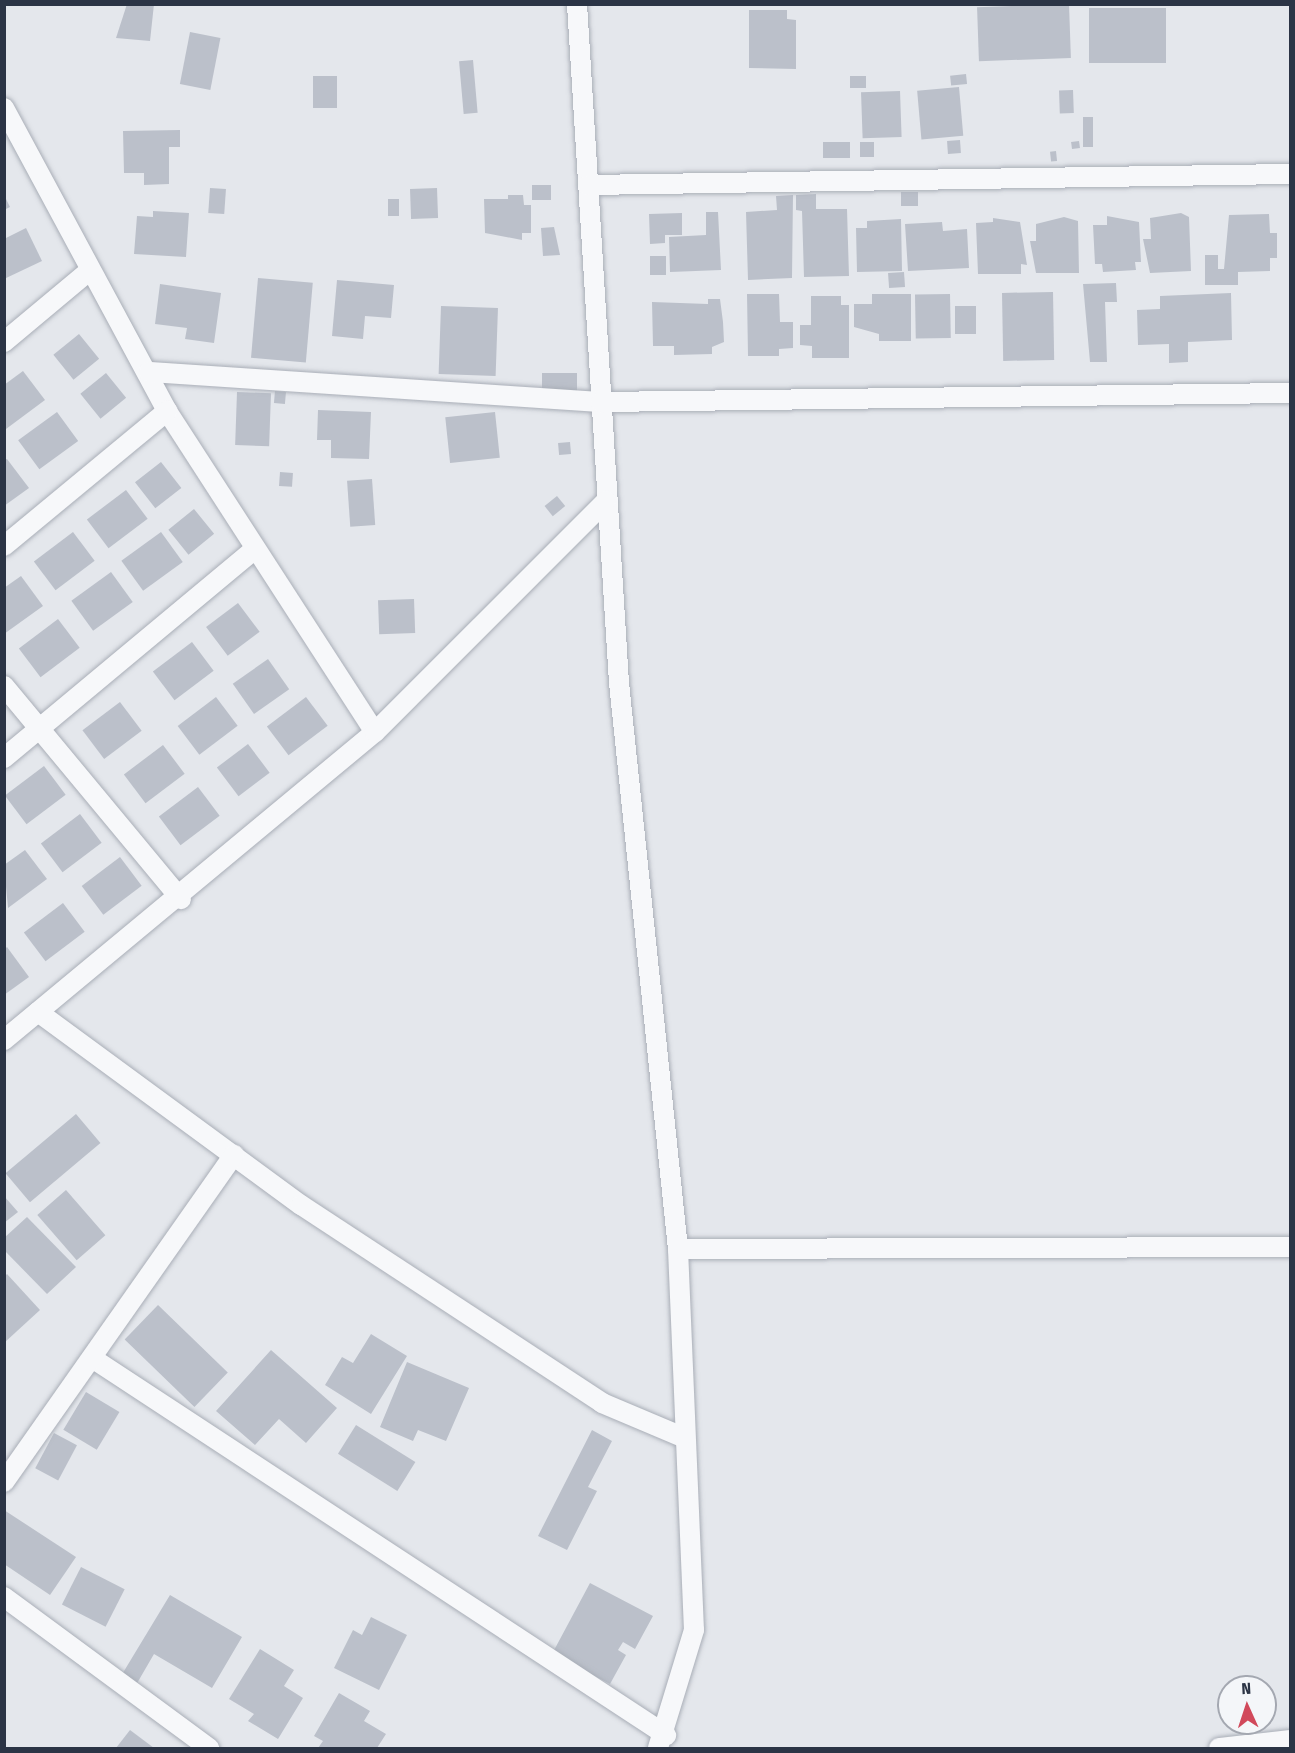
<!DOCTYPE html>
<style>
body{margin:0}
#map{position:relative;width:1295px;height:1753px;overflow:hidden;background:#e4e7ec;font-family:"Fira Sans Condensed",sans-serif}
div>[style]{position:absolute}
.building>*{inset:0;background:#bbc0ca;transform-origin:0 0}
.roads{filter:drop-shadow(0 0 2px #a9aeb7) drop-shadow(0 0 2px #a9aeb7)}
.street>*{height:20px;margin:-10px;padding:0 10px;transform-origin:10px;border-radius:10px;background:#f7f8fa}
span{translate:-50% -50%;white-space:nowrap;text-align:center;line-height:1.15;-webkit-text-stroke:4.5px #f4f6f9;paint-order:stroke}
.frame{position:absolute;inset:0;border:6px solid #2b3445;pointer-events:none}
.north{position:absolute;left:1217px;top:1675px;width:60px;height:60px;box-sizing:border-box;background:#f4f6f9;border:2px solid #a4a8b1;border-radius:50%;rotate:357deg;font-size:16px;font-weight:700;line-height:24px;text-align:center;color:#2b3445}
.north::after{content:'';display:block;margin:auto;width:21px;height:27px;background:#d1495b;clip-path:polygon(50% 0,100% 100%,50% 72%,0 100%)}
</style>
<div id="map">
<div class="building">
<div style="clip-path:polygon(127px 4px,154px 4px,150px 41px,116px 38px)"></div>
<div style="left:1069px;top:4px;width:54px;height:92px;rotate:88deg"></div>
<div style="left:1089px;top:8px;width:77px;height:55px"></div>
<div style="clip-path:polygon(749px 10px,787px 10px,787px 19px,796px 20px,796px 69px,749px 68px)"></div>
<div style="left:190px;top:32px;width:31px;height:53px;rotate:11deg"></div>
<div style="left:473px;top:60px;width:53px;height:14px;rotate:85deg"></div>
<div style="left:966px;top:74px;width:10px;height:16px;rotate:84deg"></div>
<div style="left:313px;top:76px;width:24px;height:32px"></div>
<div style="left:850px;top:76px;width:16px;height:12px"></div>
<div style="left:959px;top:87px;width:49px;height:42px;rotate:85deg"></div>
<div style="left:1073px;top:90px;width:23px;height:14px;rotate:88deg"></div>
<div style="left:900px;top:91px;width:46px;height:39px;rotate:88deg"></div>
<div style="left:1083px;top:117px;width:10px;height:30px"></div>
<div style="clip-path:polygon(180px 130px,180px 147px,169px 147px,169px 184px,144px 185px,144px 173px,124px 173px,123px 131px)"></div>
<div style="left:960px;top:140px;width:13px;height:13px;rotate:86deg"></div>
<div style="left:1079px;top:141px;width:7px;height:8px;rotate:82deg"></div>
<div style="left:850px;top:142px;width:16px;height:27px;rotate:90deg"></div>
<div style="left:860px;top:142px;width:14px;height:15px"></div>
<div style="left:1056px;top:151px;width:10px;height:6px;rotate:84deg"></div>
<div style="left:551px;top:185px;width:15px;height:19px;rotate:90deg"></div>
<div style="left:210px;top:188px;width:16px;height:25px;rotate:4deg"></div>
<div style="left:437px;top:188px;width:30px;height:27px;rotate:88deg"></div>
<div style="left:901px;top:192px;width:17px;height:14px"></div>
<div style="clip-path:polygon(816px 194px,816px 209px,847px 209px,849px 276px,804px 277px,802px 211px,796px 210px,796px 195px)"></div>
<div style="clip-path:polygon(4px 195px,10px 207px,4px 210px)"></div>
<div style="clip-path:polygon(508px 195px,523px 195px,524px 205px,531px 205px,531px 233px,522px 233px,522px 240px,485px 233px,484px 199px,508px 199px)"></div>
<div style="clip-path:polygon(793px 195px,792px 278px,748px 280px,746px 212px,777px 210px,776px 196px)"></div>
<div style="left:388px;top:199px;width:11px;height:17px"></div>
<div style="clip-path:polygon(153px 211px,189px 213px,186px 257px,134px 254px,137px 216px,153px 217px)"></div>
<div style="clip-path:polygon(706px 212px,718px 212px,721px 270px,670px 272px,669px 237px,706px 235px)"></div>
<div style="clip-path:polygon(682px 213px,682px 235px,665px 235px,665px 243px,650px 244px,649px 214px)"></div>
<div style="clip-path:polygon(1181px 213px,1189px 217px,1191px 271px,1150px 273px,1143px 239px,1151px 239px,1150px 218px)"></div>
<div style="clip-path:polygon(1269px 214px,1270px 233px,1277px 233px,1277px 258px,1270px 258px,1270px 271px,1238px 272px,1238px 285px,1205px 285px,1205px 255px,1218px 255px,1218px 269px,1224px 269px,1229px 215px)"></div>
<div style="clip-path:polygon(1107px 216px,1139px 222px,1141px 262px,1135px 262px,1136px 270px,1103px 272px,1102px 264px,1095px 264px,1093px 225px,1107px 225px)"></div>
<div style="clip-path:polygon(1064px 217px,1078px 221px,1079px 273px,1036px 273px,1030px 241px,1036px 241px,1036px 224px)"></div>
<div style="clip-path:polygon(993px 218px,1020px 222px,1027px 265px,1021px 264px,1021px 274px,978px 274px,976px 223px,993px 222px)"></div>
<div style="clip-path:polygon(901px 219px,902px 271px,857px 272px,856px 228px,867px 228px,867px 221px)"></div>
<div style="clip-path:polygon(942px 222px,943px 231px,967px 229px,969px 268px,908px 271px,905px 224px)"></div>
<div style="clip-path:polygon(554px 227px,560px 255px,543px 256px,541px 228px)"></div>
<div style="clip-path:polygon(26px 228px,42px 261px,4px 279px,4px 239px)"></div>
<div style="left:650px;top:256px;width:16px;height:19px"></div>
<div style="left:904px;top:272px;width:15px;height:16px;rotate:86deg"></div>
<div style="left:258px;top:278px;width:55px;height:80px;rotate:5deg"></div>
<div style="clip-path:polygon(337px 280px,394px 285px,391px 318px,365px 316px,363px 339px,332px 336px)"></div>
<div style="clip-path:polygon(1116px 283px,1117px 302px,1105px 302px,1107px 362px,1090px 362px,1083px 284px)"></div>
<div style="clip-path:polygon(160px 284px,221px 293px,214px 343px,185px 339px,187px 328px,155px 324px)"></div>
<div style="left:1053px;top:292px;width:68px;height:51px;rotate:89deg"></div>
<div style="clip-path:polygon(1231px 293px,1232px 340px,1188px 342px,1188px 362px,1169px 363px,1169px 344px,1138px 345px,1137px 310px,1160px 309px,1160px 296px)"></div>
<div style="clip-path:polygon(747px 294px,779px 294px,780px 322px,793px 322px,793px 348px,779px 349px,779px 356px,748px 356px)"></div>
<div style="clip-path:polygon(872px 294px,911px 294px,911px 341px,879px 341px,879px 334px,854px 327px,854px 304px,872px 304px)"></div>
<div style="left:950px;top:294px;width:44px;height:35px;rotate:89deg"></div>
<div style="clip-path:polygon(811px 296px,841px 296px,841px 305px,849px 305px,849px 358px,812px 358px,812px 346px,800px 345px,800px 325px,811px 325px)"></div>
<div style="clip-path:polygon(708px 299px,720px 299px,723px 322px,724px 342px,712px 347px,712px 354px,674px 355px,674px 346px,653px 346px,652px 302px,708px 304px)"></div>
<div style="left:441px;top:306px;width:57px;height:68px;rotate:2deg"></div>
<div style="left:955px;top:306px;width:21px;height:28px"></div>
<div style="left:79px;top:334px;width:32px;height:33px;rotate:51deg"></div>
<div style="clip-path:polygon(23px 371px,45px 400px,6px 429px,4px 385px)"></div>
<div style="left:106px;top:373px;width:32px;height:33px;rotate:51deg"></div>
<div style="left:577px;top:373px;width:20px;height:35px;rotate:90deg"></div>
<div style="left:275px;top:391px;width:11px;height:12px;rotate:5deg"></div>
<div style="left:237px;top:392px;width:34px;height:53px;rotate:2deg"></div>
<div style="clip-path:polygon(318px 410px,371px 412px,369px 459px,331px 458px,331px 440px,317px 440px)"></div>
<div style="left:57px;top:412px;width:36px;height:48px;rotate:54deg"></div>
<div style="left:495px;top:412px;width:46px;height:50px;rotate:84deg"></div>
<div style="left:570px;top:442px;width:12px;height:12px;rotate:85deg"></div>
<div style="clip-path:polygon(7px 459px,29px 488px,4px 506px,4px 460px)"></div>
<div style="left:161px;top:462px;width:33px;height:33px;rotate:52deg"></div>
<div style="left:280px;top:472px;width:13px;height:14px;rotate:4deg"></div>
<div style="left:372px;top:479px;width:46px;height:25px;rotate:86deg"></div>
<div style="left:126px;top:490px;width:36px;height:49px;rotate:53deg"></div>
<div style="left:557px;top:496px;width:13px;height:16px;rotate:51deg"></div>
<div style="left:194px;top:509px;width:32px;height:33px;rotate:51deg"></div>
<div style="left:73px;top:532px;width:36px;height:49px;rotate:53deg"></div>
<div style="left:161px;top:532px;width:37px;height:49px;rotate:54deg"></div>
<div style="left:111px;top:572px;width:37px;height:49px;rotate:54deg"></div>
<div style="clip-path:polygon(21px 576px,43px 606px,4px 634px,4px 588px)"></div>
<div style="left:414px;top:599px;width:34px;height:36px;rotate:88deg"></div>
<div style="left:238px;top:603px;width:36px;height:40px;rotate:53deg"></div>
<div style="left:58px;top:619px;width:36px;height:49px;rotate:53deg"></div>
<div style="left:192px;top:642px;width:36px;height:49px;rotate:53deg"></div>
<div style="left:268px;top:659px;width:37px;height:43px;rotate:55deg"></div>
<div style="left:216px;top:697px;width:36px;height:48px;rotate:53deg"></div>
<div style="left:306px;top:697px;width:36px;height:49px;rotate:53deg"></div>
<div style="left:120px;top:702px;width:36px;height:47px;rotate:53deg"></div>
<div style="left:248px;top:744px;width:36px;height:39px;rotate:53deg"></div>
<div style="left:163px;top:745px;width:36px;height:49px;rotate:53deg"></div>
<div style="left:44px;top:766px;width:36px;height:49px;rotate:53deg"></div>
<div style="left:198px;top:787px;width:36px;height:49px;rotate:53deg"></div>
<div style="left:80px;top:814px;width:36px;height:49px;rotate:53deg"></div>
<div style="clip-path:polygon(25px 850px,47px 879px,8px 908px,4px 865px)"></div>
<div style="left:120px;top:857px;width:36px;height:48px;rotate:53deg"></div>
<div style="left:63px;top:903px;width:36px;height:49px;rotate:53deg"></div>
<div style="clip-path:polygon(7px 947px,29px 977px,4px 995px,4px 950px)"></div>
<div style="left:76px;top:1114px;width:38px;height:92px;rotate:50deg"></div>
<div style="left:66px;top:1190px;width:60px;height:38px;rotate:49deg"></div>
<div style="clip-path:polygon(4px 1196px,18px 1212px,4px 1223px)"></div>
<div style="clip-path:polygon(27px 1217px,76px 1267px,47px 1294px,4px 1250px,4px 1238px)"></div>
<div style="clip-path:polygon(7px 1274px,40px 1310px,4px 1343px,4px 1277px)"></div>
<div style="left:158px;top:1305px;width:97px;height:48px;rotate:44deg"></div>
<div style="clip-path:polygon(371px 1334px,407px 1356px,371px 1414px,325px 1385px,342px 1357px,353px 1363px)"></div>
<div style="clip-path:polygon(271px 1350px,337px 1408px,306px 1443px,279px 1419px,255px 1445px,216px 1411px)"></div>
<div style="clip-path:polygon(407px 1362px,469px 1388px,446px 1441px,418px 1430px,413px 1441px,380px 1427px)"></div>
<div style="left:86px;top:1392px;width:39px;height:44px;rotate:31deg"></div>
<div style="left:356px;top:1425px;width:70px;height:34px;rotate:32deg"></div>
<div style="clip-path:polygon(592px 1430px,612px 1441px,588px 1487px,597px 1491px,567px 1550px,538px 1536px)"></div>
<div style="left:54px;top:1433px;width:26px;height:40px;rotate:28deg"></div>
<div style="clip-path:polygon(4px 1510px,76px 1557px,50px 1595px,4px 1564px)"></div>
<div style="left:81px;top:1567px;width:49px;height:42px;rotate:27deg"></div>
<div style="clip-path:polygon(590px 1583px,653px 1616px,635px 1649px,623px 1642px,618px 1650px,626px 1655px,610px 1684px,552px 1654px)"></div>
<div style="clip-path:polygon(170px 1595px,242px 1637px,212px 1688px,154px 1654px,136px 1685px,121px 1676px)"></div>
<div style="clip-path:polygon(371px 1617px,407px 1635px,379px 1690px,334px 1668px,353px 1630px,362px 1635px)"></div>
<div style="clip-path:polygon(260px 1649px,294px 1670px,284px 1686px,303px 1698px,278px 1739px,248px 1721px,254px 1714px,229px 1699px)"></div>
<div style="clip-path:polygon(339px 1693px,370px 1711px,364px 1721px,386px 1734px,377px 1748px,318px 1748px,323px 1741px,314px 1736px)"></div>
<div style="clip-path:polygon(130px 1730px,154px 1748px,116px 1748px)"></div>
</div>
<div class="roads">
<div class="street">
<div style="left:577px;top:4px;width:680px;rotate:86.46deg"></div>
<div style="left:619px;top:683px;width:569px;rotate:84.05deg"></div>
<div style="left:678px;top:1249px;width:381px;rotate:87.6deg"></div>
<div style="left:694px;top:1630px;width:123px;rotate:107deg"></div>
<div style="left:4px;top:108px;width:344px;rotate:61.7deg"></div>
<div style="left:167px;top:411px;width:382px;rotate:57.1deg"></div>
<div style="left:588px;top:185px;width:702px;rotate:-0.9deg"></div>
<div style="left:4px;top:342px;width:111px;rotate:-39.9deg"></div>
<div style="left:149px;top:372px;width:453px;rotate:3.8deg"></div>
<div style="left:601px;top:402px;width:689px;rotate:-0.75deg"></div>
<div style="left:4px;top:546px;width:212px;rotate:-39.6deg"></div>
<div style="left:4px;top:686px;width:277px;rotate:50.3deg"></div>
<div style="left:4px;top:758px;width:325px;rotate:-39.8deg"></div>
<div style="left:38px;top:1012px;width:326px;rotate:36.3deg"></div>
<div style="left:301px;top:1205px;width:360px;rotate:33.3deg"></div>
<div style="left:602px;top:1403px;width:90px;rotate:22.9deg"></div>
<div style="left:4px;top:1040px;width:482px;rotate:-39.7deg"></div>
<div style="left:375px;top:732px;width:327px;rotate:-45deg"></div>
<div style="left:678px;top:1249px;width:612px;rotate:-0.19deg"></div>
<div style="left:92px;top:1358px;width:687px;rotate:33.3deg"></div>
<div style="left:4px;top:1482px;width:400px;rotate:-54.9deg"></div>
<div style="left:4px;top:1597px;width:255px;rotate:36.4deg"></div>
<div style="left:1219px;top:1748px;width:71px;rotate:-6.4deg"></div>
</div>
</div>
<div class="frame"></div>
<div class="north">N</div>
</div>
